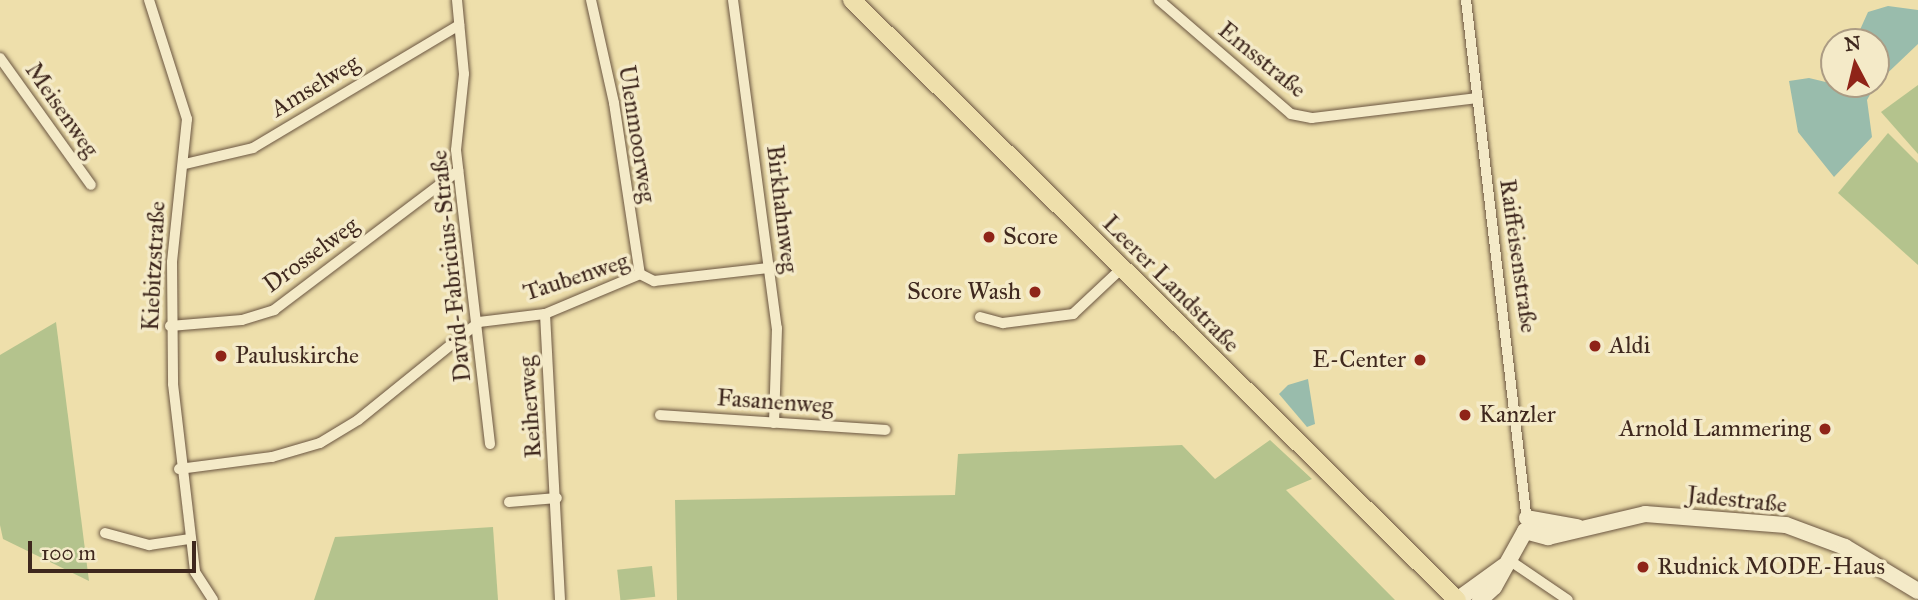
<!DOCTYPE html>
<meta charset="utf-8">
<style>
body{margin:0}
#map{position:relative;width:1918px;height:600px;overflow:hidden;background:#eedfab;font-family:"IM FELL Great Primer",serif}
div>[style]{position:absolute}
.green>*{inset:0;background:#b4c38d;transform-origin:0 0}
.water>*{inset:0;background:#99bcac}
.roads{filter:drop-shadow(0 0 2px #6b5641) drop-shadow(0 0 2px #6b5641)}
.street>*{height:10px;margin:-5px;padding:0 5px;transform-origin:5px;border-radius:5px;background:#f4eac8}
.secondary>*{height:16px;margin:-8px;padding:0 8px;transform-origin:8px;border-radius:8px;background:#f4eac8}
.primary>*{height:18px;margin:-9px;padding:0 9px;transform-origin:9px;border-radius:9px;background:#eedfab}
.dots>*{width:19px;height:19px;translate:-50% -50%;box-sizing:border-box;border:4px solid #f4eac8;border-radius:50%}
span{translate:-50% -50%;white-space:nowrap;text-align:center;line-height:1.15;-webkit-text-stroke:7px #f4eac8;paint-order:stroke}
.street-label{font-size:24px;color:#3f281e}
.poi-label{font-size:24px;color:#3f281e}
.left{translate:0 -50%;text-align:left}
.right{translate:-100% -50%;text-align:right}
.north{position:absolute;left:1820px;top:28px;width:70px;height:70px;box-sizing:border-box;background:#f4eac8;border:2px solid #ac9c84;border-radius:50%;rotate:353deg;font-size:19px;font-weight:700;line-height:28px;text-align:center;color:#3f281e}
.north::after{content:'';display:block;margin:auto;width:24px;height:32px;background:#8f2418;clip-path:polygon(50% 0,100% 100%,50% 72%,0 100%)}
.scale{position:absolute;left:28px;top:541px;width:168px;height:32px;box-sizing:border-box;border:4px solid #3f281e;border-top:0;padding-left:9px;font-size:21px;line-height:24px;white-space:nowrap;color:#3f281e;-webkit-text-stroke:5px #f4eac8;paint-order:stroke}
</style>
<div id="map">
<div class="green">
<div style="clip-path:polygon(1918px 85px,1918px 154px,1881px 112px)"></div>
<div style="clip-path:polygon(1888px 133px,1918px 163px,1918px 265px,1838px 193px)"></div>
<div style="clip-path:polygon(56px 322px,89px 581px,3px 539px,0 525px,0 355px)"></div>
<div style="clip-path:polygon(1270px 440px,1312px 479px,1286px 490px,1395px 600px,677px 600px,675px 500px,955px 495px,958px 454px,1182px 445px,1215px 479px)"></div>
<div style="clip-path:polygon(493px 527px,498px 600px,314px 600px,335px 537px)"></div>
<div style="left:652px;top:566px;width:31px;height:35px;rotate:84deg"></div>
</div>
<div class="water">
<div style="clip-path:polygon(1888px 6px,1918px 10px,1918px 44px,1876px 84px,1876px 42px,1859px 42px,1859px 32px,1868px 12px)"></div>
<div style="clip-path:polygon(1809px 78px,1834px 84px,1876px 84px,1867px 100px,1872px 137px,1834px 177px,1798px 132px,1789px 81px)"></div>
<div style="clip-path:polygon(1308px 379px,1315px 424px,1307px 427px,1279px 394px,1288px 385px)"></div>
</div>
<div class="roads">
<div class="street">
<div style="left:149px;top:0;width:125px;rotate:72.3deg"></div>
<div style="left:187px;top:119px;width:144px;rotate:96deg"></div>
<div style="left:172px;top:262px;width:122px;rotate:89.5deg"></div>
<div style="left:173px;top:384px;width:189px;rotate:83.3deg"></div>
<div style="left:195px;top:572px;width:33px;rotate:57deg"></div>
<div style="left:457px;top:0;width:74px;rotate:84.6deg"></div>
<div style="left:464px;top:74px;width:76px;rotate:96deg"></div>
<div style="left:456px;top:150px;width:296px;rotate:83.4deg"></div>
<div style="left:591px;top:0;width:106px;rotate:77.4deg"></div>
<div style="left:614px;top:103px;width:173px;rotate:81.4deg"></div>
<div style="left:733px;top:0;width:331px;rotate:82.4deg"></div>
<div style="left:777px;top:328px;width:95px;rotate:91.8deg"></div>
<div style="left:1159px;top:0;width:174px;rotate:40.8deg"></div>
<div style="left:1291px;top:114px;width:21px;rotate:11deg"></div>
<div style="left:1312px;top:118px;width:166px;rotate:-6.9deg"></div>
<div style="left:1466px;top:0;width:526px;rotate:83.33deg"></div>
<div style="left:0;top:58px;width:156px;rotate:54.4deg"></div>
<div style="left:185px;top:164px;width:70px;rotate:-13.2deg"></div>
<div style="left:253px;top:148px;width:240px;rotate:-30.8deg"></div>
<div style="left:545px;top:314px;width:286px;rotate:87deg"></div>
<div style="left:980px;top:317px;width:24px;rotate:15deg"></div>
<div style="left:1003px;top:323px;width:71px;rotate:-7.3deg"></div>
<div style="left:1073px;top:314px;width:67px;rotate:-43.2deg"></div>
<div style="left:170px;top:326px;width:72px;rotate:-4.8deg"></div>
<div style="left:242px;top:320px;width:34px;rotate:-17deg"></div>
<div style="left:274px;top:310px;width:231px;rotate:-37.1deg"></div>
<div style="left:660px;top:415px;width:226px;rotate:3.8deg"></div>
<div style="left:179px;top:469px;width:94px;rotate:-7.4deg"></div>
<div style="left:272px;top:457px;width:50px;rotate:-16.3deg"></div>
<div style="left:320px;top:443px;width:44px;rotate:-31.2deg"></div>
<div style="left:358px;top:420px;width:156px;rotate:-39deg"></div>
<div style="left:479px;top:322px;width:66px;rotate:-6.9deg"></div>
<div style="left:545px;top:314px;width:103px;rotate:-22.8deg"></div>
<div style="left:640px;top:274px;width:16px;rotate:27deg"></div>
<div style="left:654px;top:281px;width:115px;rotate:-6.5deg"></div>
<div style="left:509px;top:502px;width:48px;rotate:-4.8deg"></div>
<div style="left:105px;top:533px;width:46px;rotate:15.3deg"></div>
<div style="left:149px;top:545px;width:40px;rotate:-8.5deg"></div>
<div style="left:1509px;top:560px;width:71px;rotate:34.1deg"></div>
</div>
<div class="secondary">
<div style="left:1527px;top:518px;width:51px;rotate:10.2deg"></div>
<div style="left:1457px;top:600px;width:58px;rotate:-35.9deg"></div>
<div style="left:1480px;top:600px;width:19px;rotate:-43deg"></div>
<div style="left:1494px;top:587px;width:64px;rotate:-61deg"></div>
<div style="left:1525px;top:531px;width:24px;rotate:15deg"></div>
<div style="left:1548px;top:537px;width:100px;rotate:-13.3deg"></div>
<div style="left:1645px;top:514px;width:141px;rotate:4.5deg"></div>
<div style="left:1786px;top:525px;width:63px;rotate:20.4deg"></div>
<div style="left:1845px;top:547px;width:85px;rotate:31.1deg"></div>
</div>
<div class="primary">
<div style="left:852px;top:0;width:852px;rotate:44.76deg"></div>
</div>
</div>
<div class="dots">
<div style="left:989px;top:237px;background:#8f2418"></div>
<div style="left:1035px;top:292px;background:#8f2418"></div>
<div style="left:1595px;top:346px;background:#8f2418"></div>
<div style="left:221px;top:356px;background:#8f2418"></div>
<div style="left:1420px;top:360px;background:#8f2418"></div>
<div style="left:1465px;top:415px;background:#8f2418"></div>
<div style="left:1825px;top:429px;background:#8f2418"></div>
<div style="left:1643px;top:567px;background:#8f2418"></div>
</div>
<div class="street-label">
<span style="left:1262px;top:60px;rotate:39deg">Emsstraße</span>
<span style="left:315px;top:86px;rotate:-31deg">Amselweg</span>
<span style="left:62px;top:110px;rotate:55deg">Meisenweg</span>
<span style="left:637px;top:134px;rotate:81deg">Ulenmoorweg</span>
<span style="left:782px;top:209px;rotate:83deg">Birkhahnweg</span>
<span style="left:311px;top:255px;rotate:-36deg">Drosselweg</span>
<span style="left:1518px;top:256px;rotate:82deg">Raiffeisenstraße</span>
<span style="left:154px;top:266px;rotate:-87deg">Kiebitzstraße</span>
<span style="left:451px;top:266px;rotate:-96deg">David-Fabricius-Straße</span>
<span style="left:576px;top:277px;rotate:-18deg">Taubenweg</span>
<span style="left:1171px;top:284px;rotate:45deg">Leerer Landstraße</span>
<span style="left:775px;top:402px;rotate:4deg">Fasanenweg</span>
<span style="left:530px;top:407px;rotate:-94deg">Reiherweg</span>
<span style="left:1737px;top:500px;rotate:6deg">Jadestraße</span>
</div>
<div class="poi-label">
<span class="left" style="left:1003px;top:237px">Score</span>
<span class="right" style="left:1021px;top:292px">Score Wash</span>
<span class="left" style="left:1609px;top:346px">Aldi</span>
<span class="left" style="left:235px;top:356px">Pauluskirche</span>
<span class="right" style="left:1406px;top:360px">E-Center</span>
<span class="left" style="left:1479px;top:415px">Kanzler</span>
<span class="right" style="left:1811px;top:429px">Arnold Lammering</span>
<span class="left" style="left:1657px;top:567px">Rudnick MODE-Haus</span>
</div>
<div class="north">N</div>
<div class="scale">100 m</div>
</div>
